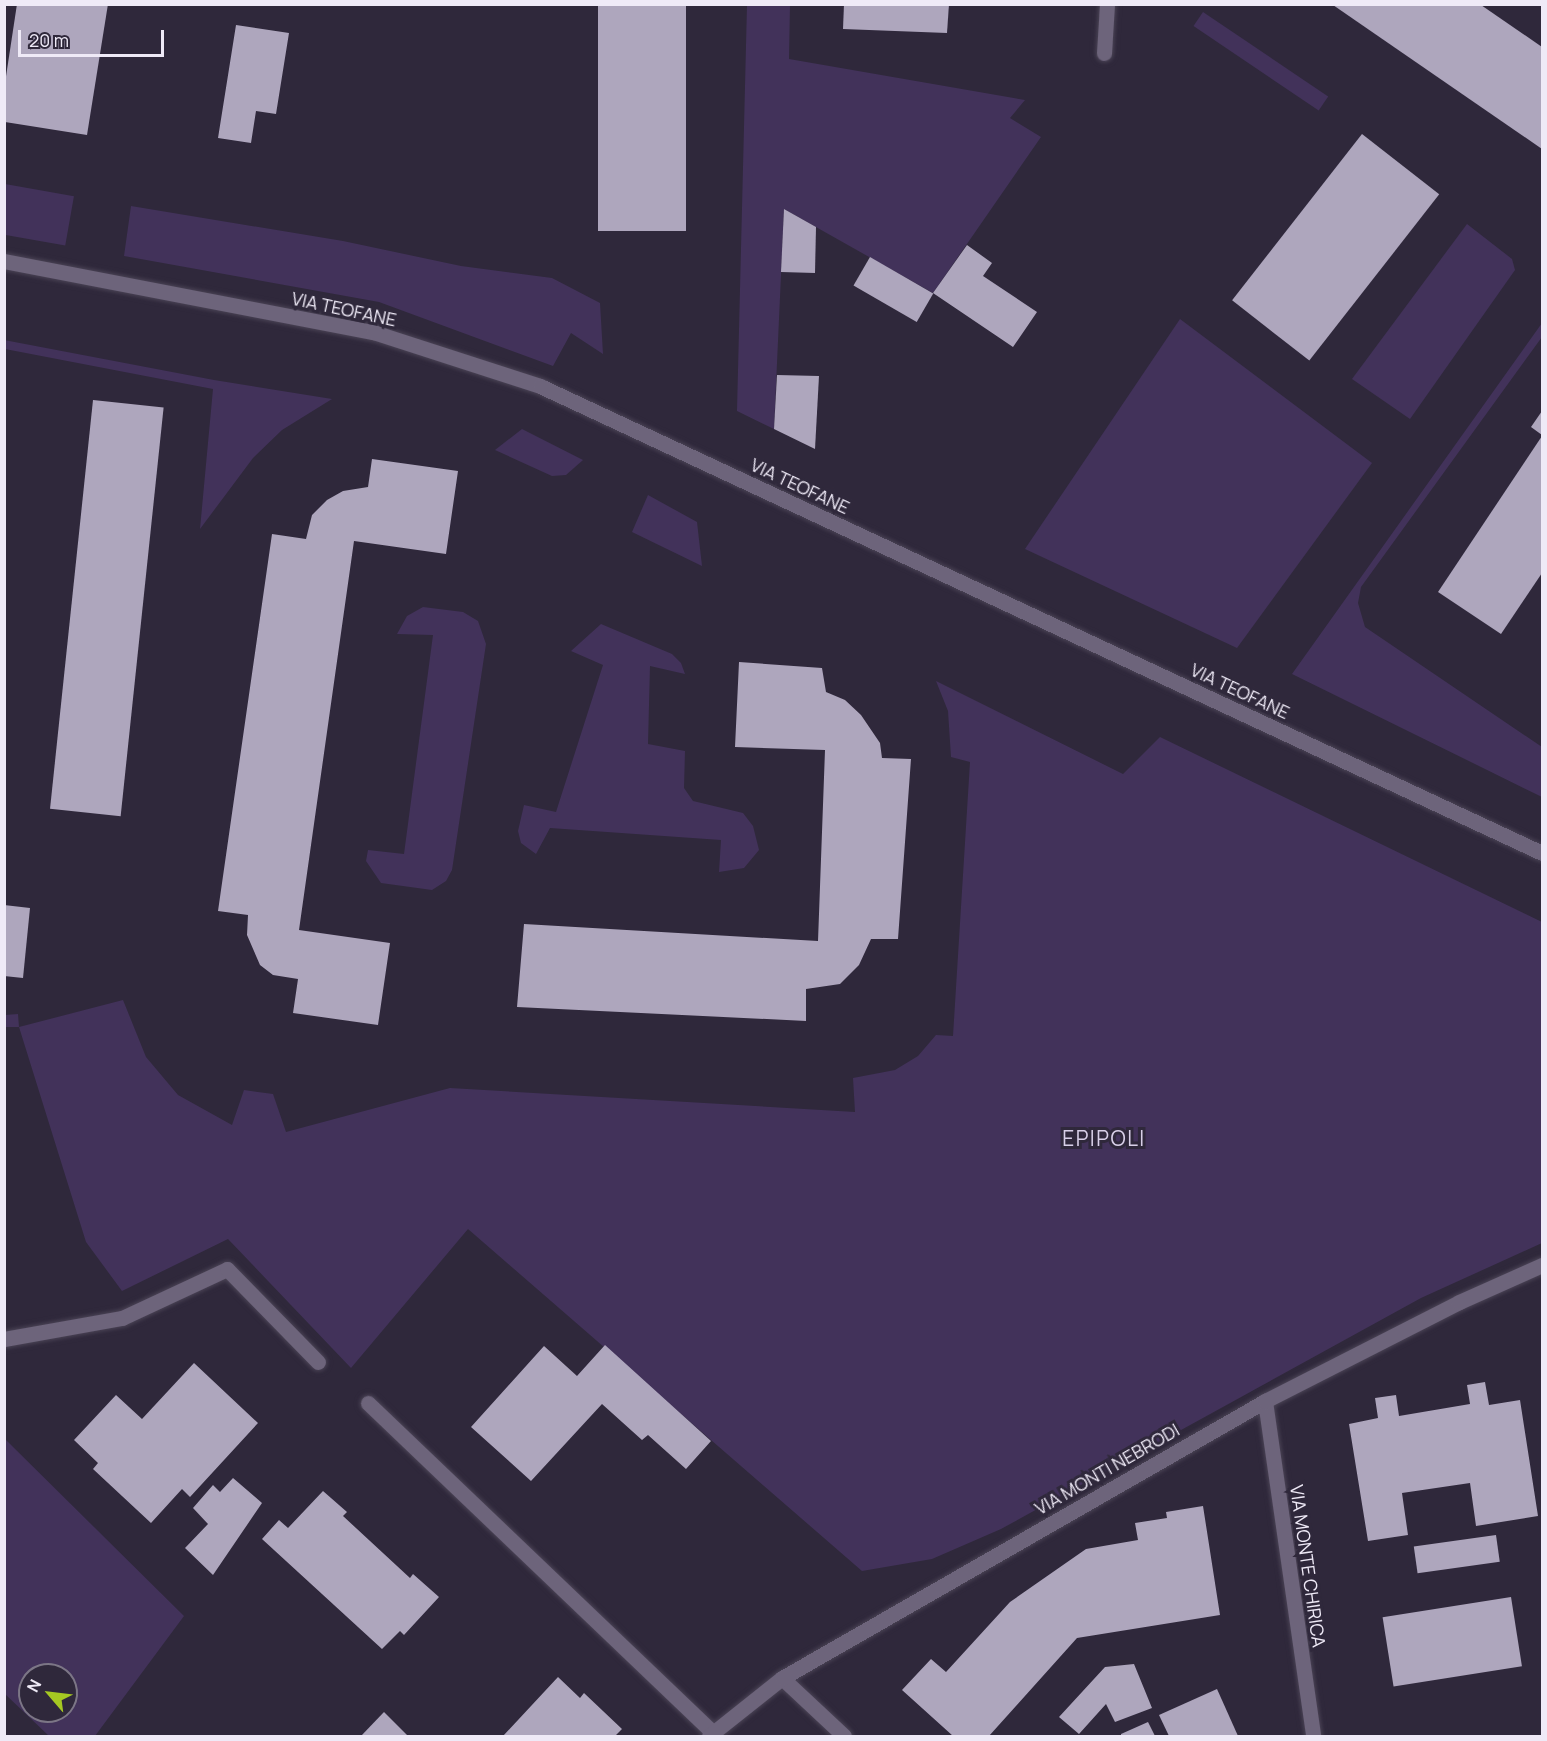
<!DOCTYPE html>
<style>
body{margin:0}
#map{position:relative;width:1547px;height:1741px;overflow:hidden;background:#2f283b;font-family:Manrope,sans-serif}
div>[style]{position:absolute}
.green>*{inset:0;background:#42325a;transform-origin:0 0}
.building>*{inset:0;background:#aea6bd;transform-origin:0 0}
.roads{filter:drop-shadow(0 0 2px #4a4355) drop-shadow(0 0 2px #4a4355)}
.street>*{height:15px;margin:-7.5px;padding:0 7.5px;transform-origin:7.5px;border-radius:7.5px;background:#6d647b}
span{translate:-50% -50%;white-space:nowrap;text-align:center;line-height:1.15;-webkit-text-stroke:6px #2f283b;paint-order:stroke}
.street-label{font-size:18px;color:#efeaf7}
.quarter-label{font-size:21px;color:#d8cfe8;letter-spacing:1.5px}
.frame{position:absolute;inset:0;border:6px solid #efeaf7;pointer-events:none}
.north{position:absolute;left:18px;top:1663px;width:60px;height:60px;box-sizing:border-box;background:#2f283b;border:2px solid #7c7686;border-radius:50%;rotate:298deg;font-size:16px;font-weight:700;line-height:24px;text-align:center;color:#efeaf7}
.north::after{content:'';display:block;margin:auto;width:21px;height:27px;background:#a5c822;clip-path:polygon(50% 0,100% 100%,50% 72%,0 100%)}
.scale{position:absolute;left:18px;top:30px;width:146px;height:27px;box-sizing:border-box;border:3px solid #efeaf7;border-top:0;padding-left:8px;font-size:18px;line-height:21px;white-space:nowrap;color:#efeaf7;-webkit-text-stroke:4px #2f283b;paint-order:stroke}
</style>
<div id="map">
<div class="green">
<div style="clip-path:polygon(747px 5px,790px 5px,789px 59px,1025px 100px,1010px 118px,1041px 137px,933px 293px,784px 209px,774px 429px,737px 411px)"></div>
<div style="left:1203px;top:12px;width:151px;height:17px;rotate:34deg"></div>
<div style="left:5px;top:184px;width:70px;height:50px;rotate:10deg"></div>
<div style="clip-path:polygon(131px 206px,343px 241px,461px 266px,552px 278px,600px 303px,603px 354px,571px 333px,553px 366px,379px 302px,124px 256px)"></div>
<div style="clip-path:polygon(1467px 224px,1512px 259px,1515px 270px,1410px 419px,1352px 379px)"></div>
<div style="clip-path:polygon(1180px 319px,1372px 463px,1237px 648px,1025px 549px)"></div>
<div style="clip-path:polygon(1542px 323px,1542px 337px,1361px 587px,1358px 603px,1365px 627px,1542px 747px,1542px 797px,1292px 674px)"></div>
<div style="clip-path:polygon(4px 340px,214px 380px,332px 399px,282px 430px,253px 458px,200px 529px,213px 389px,5px 349px)"></div>
<div style="clip-path:polygon(522px 429px,583px 460px,566px 475px,552px 476px,495px 450px)"></div>
<div style="clip-path:polygon(648px 495px,697px 522px,702px 566px,632px 532px)"></div>
<div style="clip-path:polygon(423px 607px,463px 612px,478px 621px,486px 644px,452px 870px,446px 881px,432px 890px,381px 883px,366px 861px,368px 850px,404px 854px,433px 635px,397px 634px,407px 616px)"></div>
<div style="clip-path:polygon(601px 624px,672px 654px,681px 663px,685px 674px,650px 666px,648px 744px,685px 751px,684px 788px,693px 801px,743px 813px,753px 826px,759px 850px,744px 868px,719px 872px,721px 840px,550px 828px,536px 854px,521px 843px,518px 831px,524px 805px,556px 812px,603px 665px,571px 651px)"></div>
<div style="clip-path:polygon(936px 681px,1123px 774px,1160px 737px,1542px 922px,1542px 1243px,1421px 1298px,1001px 1529px,932px 1559px,862px 1571px,468px 1229px,351px 1368px,228px 1239px,122px 1291px,86px 1242px,19px 1027px,5px 1027px,5px 1015px,18px 1014px,19px 1027px,123px 1000px,146px 1057px,178px 1095px,232px 1125px,244px 1090px,273px 1094px,286px 1132px,450px 1088px,855px 1112px,853px 1078px,895px 1070px,918px 1056px,936px 1035px,953px 1036px,970px 762px,951px 757px,948px 711px)"></div>
<div style="clip-path:polygon(evenodd,5px 1439px,184px 1616px,95px 1736px,49px 1736px,5px 1694px,5px 1439px,30px 1675px,66px 1675px,66px 1711px,30px 1711px,30px 1675px)"></div>
</div>
<div class="building">
<div style="clip-path:polygon(17px 4px,108px 4px,87px 135px,5px 122px,5px 83px)"></div>
<div style="left:598px;top:4px;width:88px;height:227px"></div>
<div style="clip-path:polygon(844px 4px,949px 4px,947px 33px,843px 29px)"></div>
<div style="clip-path:polygon(1333px 5px,1481px 5px,1542px 47px,1542px 149px)"></div>
<div style="clip-path:polygon(236px 25px,289px 33px,276px 114px,256px 111px,251px 143px,218px 138px)"></div>
<div style="left:1362px;top:134px;width:98px;height:211px;rotate:38deg"></div>
<div style="clip-path:polygon(784px 209px,816px 227px,815px 273px,781px 272px)"></div>
<div style="clip-path:polygon(967px 245px,992px 263px,983px 276px,1037px 312px,1013px 347px,933px 293px)"></div>
<div style="left:870px;top:257px;width:73px;height:33px;rotate:30deg"></div>
<div style="clip-path:polygon(777px 375px,819px 376px,815px 449px,774px 429px)"></div>
<div style="left:93px;top:400px;width:71px;height:411px;rotate:6deg"></div>
<div style="clip-path:polygon(1542px 411px,1542px 435px,1531px 427px)"></div>
<div style="clip-path:polygon(1542px 436px,1542px 573px,1501px 634px,1438px 592px)"></div>
<div style="clip-path:polygon(372px 459px,458px 471px,446px 554px,354px 541px,299px 930px,390px 943px,378px 1025px,293px 1013px,298px 979px,273px 975px,260px 965px,247px 935px,248px 915px,218px 911px,272px 534px,306px 539px,312px 515px,327px 500px,343px 491px,368px 487px)"></div>
<div style="clip-path:polygon(739px 662px,822px 668px,826px 692px,845px 700px,861px 715px,880px 743px,882px 758px,911px 759px,898px 939px,871px 939px,859px 965px,840px 984px,806px 989px,806px 1021px,517px 1007px,524px 924px,818px 941px,825px 750px,735px 747px)"></div>
<div style="clip-path:polygon(4px 905px,30px 908px,23px 978px,4px 976px)"></div>
<div style="clip-path:polygon(605px 1345px,711px 1441px,686px 1469px,648px 1435px,642px 1440px,602px 1404px,531px 1481px,471px 1427px,544px 1346px,577px 1376px)"></div>
<div style="clip-path:polygon(194px 1363px,258px 1423px,190px 1497px,182px 1489px,151px 1523px,93px 1469px,98px 1463px,74px 1440px,116px 1395px,142px 1419px)"></div>
<div style="clip-path:polygon(1485px 1382px,1489px 1405px,1520px 1400px,1538px 1516px,1476px 1526px,1470px 1483px,1402px 1493px,1408px 1535px,1368px 1541px,1349px 1424px,1378px 1418px,1375px 1398px,1396px 1395px,1399px 1416px,1470px 1404px,1467px 1385px)"></div>
<div style="clip-path:polygon(233px 1478px,262px 1503px,213px 1575px,185px 1548px,208px 1524px,193px 1508px,213px 1485px,220px 1492px)"></div>
<div style="clip-path:polygon(323px 1491px,347px 1512px,343px 1516px,410px 1578px,413px 1574px,439px 1597px,404px 1635px,400px 1631px,382px 1649px,262px 1539px,279px 1520px,288px 1528px)"></div>
<div style="clip-path:polygon(1203px 1506px,1220px 1615px,1077px 1638px,989px 1736px,953px 1736px,902px 1690px,931px 1659px,946px 1672px,1010px 1602px,1086px 1549px,1138px 1540px,1135px 1523px,1167px 1518px,1166px 1512px)"></div>
<div style="left:1496px;top:1535px;width:27px;height:83px;rotate:82deg"></div>
<div style="left:1511px;top:1597px;width:70px;height:130px;rotate:81deg"></div>
<div style="clip-path:polygon(1134px 1664px,1152px 1708px,1115px 1722px,1106px 1704px,1079px 1734px,1059px 1717px,1105px 1667px)"></div>
<div style="clip-path:polygon(558px 1677px,580px 1698px,584px 1693px,622px 1729px,615px 1736px,503px 1736px)"></div>
<div style="clip-path:polygon(1217px 1689px,1238px 1736px,1169px 1736px,1159px 1715px)"></div>
<div style="clip-path:polygon(384px 1712px,408px 1736px,361px 1736px)"></div>
<div style="clip-path:polygon(1148px 1722px,1155px 1736px,1121px 1736px,1121px 1734px)"></div>
</div>
<div class="roads">
<div class="street">
<div style="left:1104px;top:53px;width:49px;rotate:-86.5deg"></div>
<div style="left:4px;top:261px;width:376px;rotate:10.9deg"></div>
<div style="left:373px;top:332px;width:176px;rotate:17.9deg"></div>
<div style="left:540px;top:386px;width:1105px;rotate:24.99deg"></div>
<div style="left:4px;top:1339px;width:120px;rotate:-10.1deg"></div>
<div style="left:122px;top:1318px;width:116px;rotate:-25deg"></div>
<div style="left:227px;top:1269px;width:130px;rotate:45.6deg"></div>
<div style="left:1265px;top:1401px;width:338px;rotate:81.8deg"></div>
<div style="left:368px;top:1403px;width:477px;rotate:43.7deg"></div>
<div style="left:782px;top:1678px;width:85px;rotate:43.1deg"></div>
<div style="left:709px;top:1736px;width:93px;rotate:-38.5deg"></div>
<div style="left:782px;top:1678px;width:557px;rotate:-29.83deg"></div>
<div style="left:1265px;top:1401px;width:218px;rotate:-27deg"></div>
<div style="left:1459px;top:1302px;width:91px;rotate:-24deg"></div>
</div>
</div>
<div class="street-label">
<span style="left:344px;top:309px;rotate:12deg">VIA TEOFANE</span>
<span style="left:800px;top:486px;rotate:25deg">VIA TEOFANE</span>
<span style="left:1240px;top:691px;rotate:25deg">VIA TEOFANE</span>
<span style="left:1107px;top:1469px;rotate:-30deg">VIA MONTI NEBRODI</span>
<span style="left:1308px;top:1566px;rotate:82deg">VIA MONTE CHIRICA</span>
</div>
<div class="quarter-label">
<span style="left:1104px;top:1138px">EPIPOLI</span>
</div>
<div class="frame"></div>
<div class="north">N</div>
<div class="scale">20 m</div>
</div>
